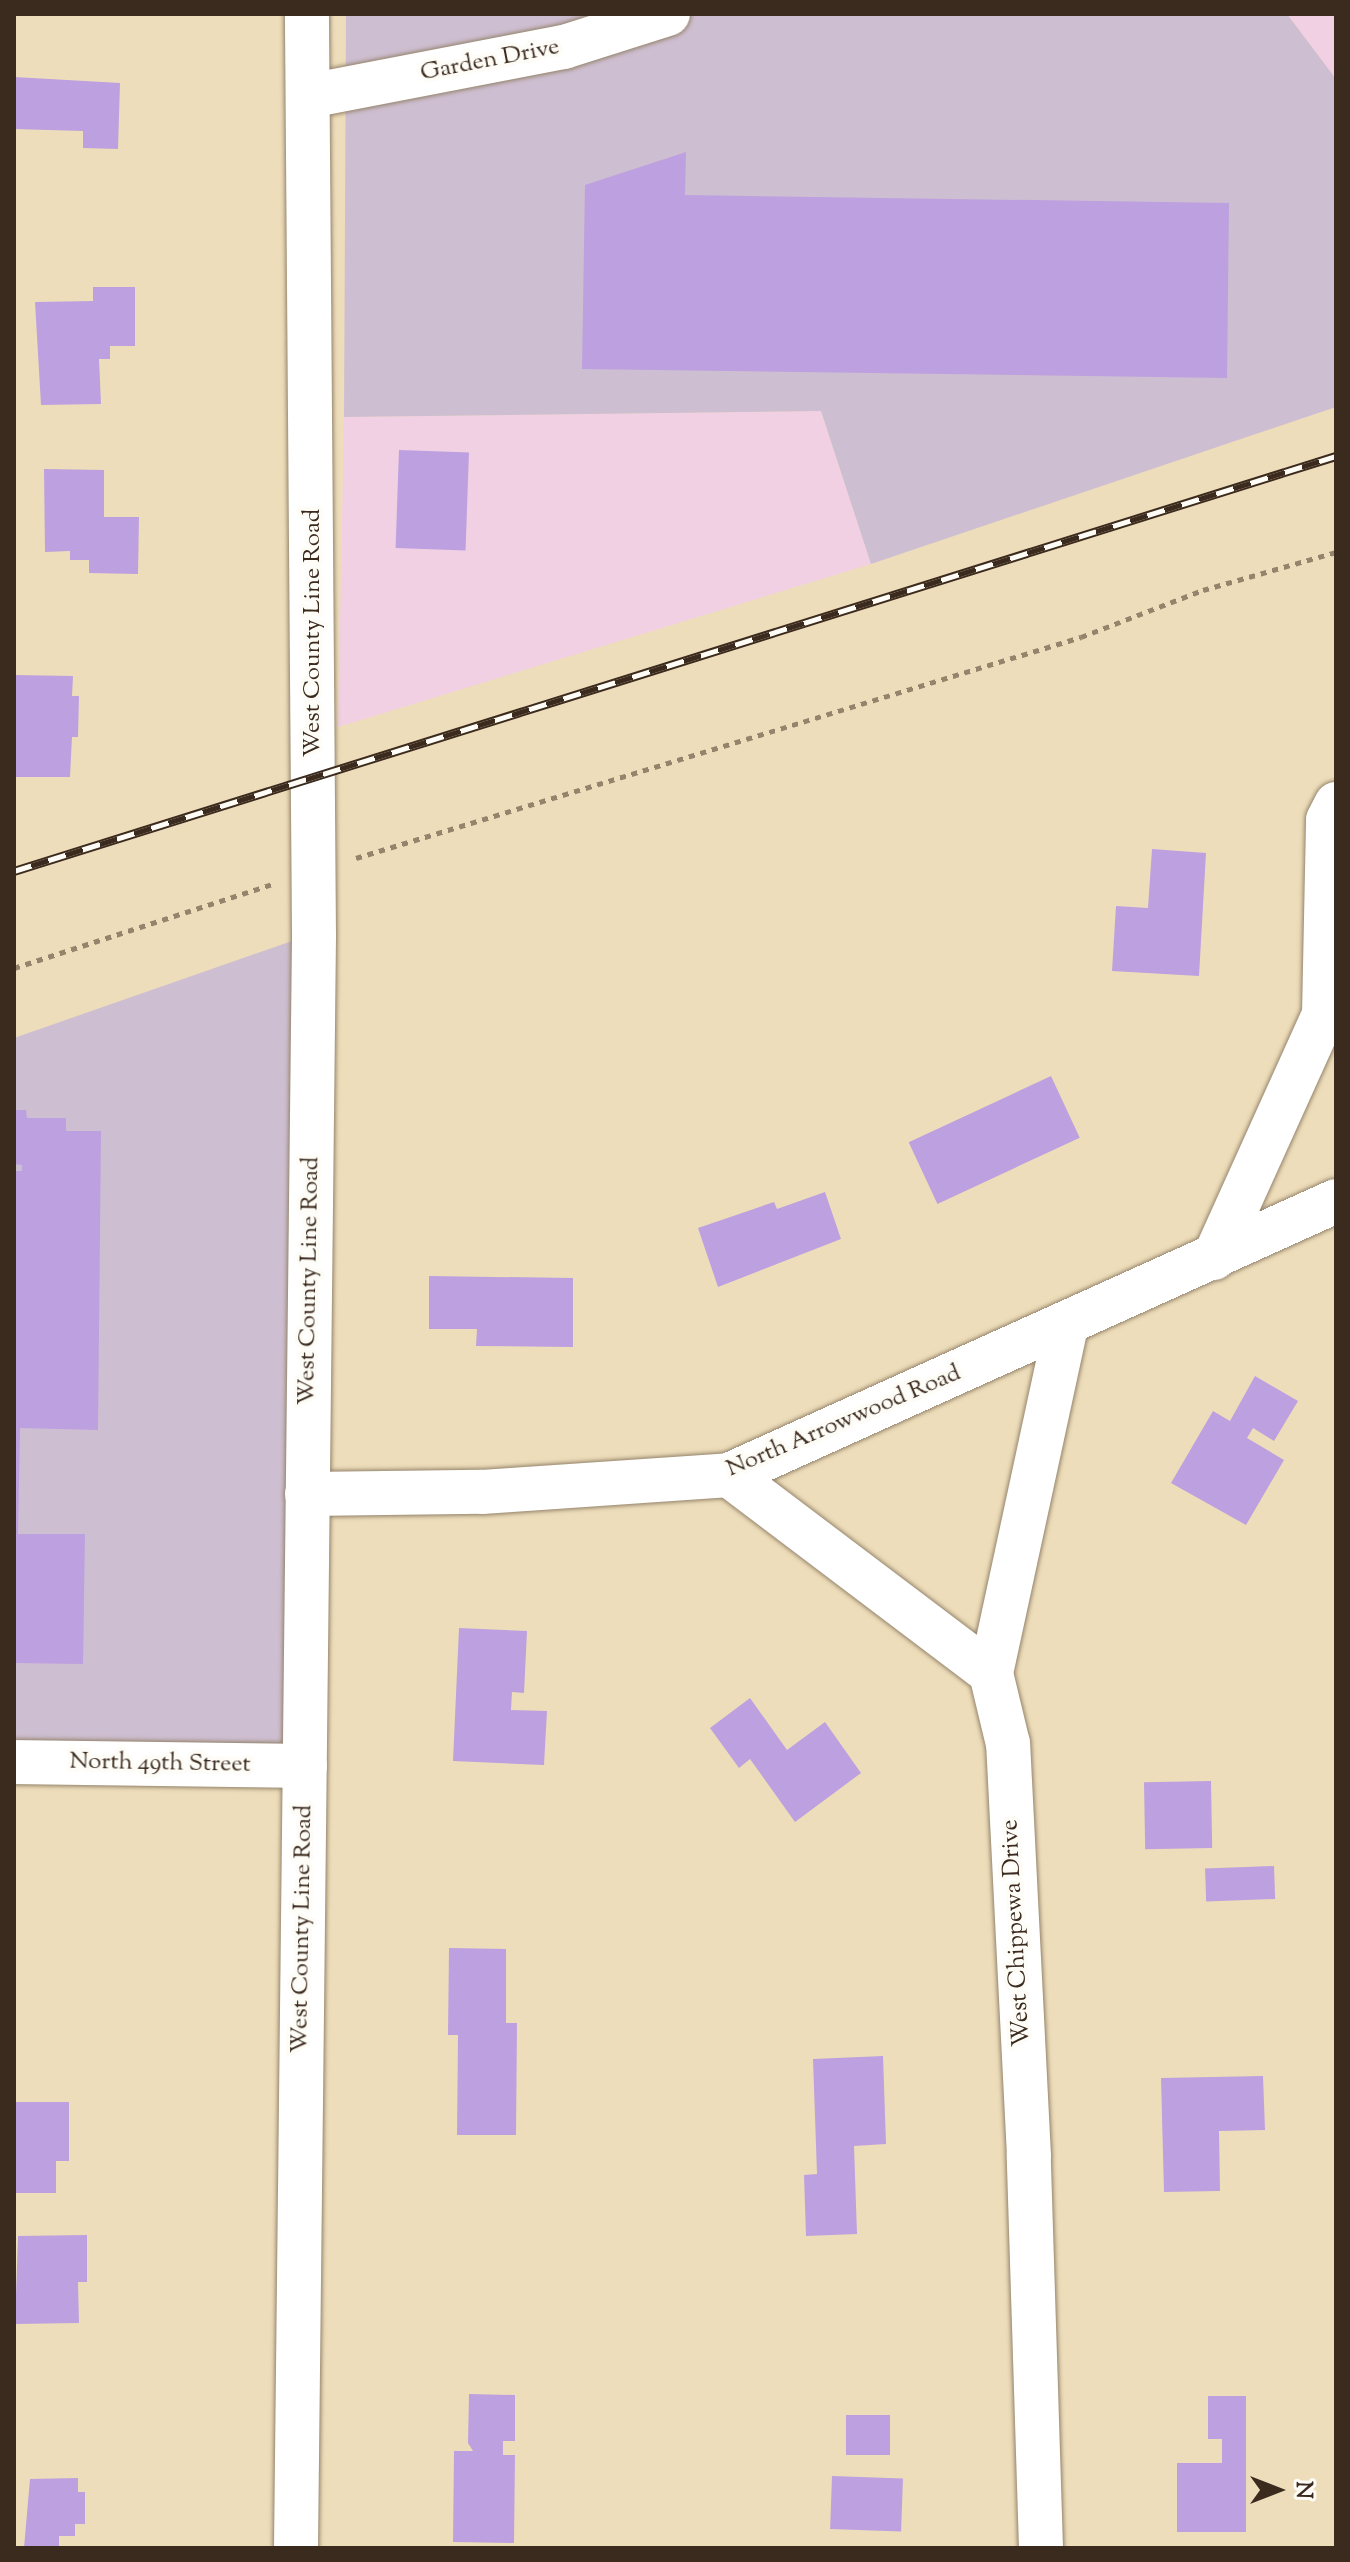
<!DOCTYPE html>
<style>
body{margin:0}
#map{position:relative;width:1350px;height:2562px;overflow:hidden;background:#eeddba;font-family:"Sorts Mill Goudy",serif}
div>[style]{position:absolute}
.built>*{inset:0;background:#f1d0e3}
.industrial>*{inset:0;background:#cebed1}
.building>*{inset:0;background:#bda0df;transform-origin:0 0}
.path>*{height:5px;margin-top:-2.5px;transform-origin:0;background:repeating-linear-gradient(90deg,#94846c 0 6px,transparent 0 12px)}
.roads{filter:drop-shadow(0 0 2px #94846c) drop-shadow(0 0 2px #94846c)}
.minor>*{height:44px;margin:-22px;padding:0 22px;transform-origin:22px;border-radius:22px;background:#fff}
.rail>*{height:9px;margin-top:-4.5px;transform-origin:0;background:repeating-linear-gradient(90deg,#fdfcf7 0 18px,#3b2a1e 0 36px);box-sizing:border-box;border-block:2px solid #3b2a1e}
span{translate:-50% -50%;white-space:nowrap;text-align:center;line-height:1.15;-webkit-text-stroke:8px #fdfcf7;paint-order:stroke}
.street-label{font-size:24px;color:#3b2a1e}
.frame{position:absolute;inset:0;border:16px solid #3b2a1e;pointer-events:none}
.north{position:absolute;left:1238px;top:2450px;width:80px;height:80px;-webkit-text-stroke:6px #fdfcf7;paint-order:stroke;rotate:90deg;font-size:22px;font-weight:700;line-height:32px;text-align:center;color:#3b2a1e}
.north::after{content:'';display:block;margin:auto;width:28px;height:36px;background:#3b2a1e;clip-path:polygon(50% 0,100% 100%,50% 72%,0 100%)}
</style>
<div id="map">
<div class="built">
<div style="clip-path:polygon(1287px 14px,1336px 14px,1336px 79px)"></div>
<div style="clip-path:polygon(821px 411px,871px 564px,338px 727px,344px 417px)"></div>
</div>
<div class="industrial">
<div style="clip-path:polygon(346px 14px,1287px 14px,1336px 79px,1336px 407px,871px 564px,821px 411px,344px 417px)"></div>
<div style="clip-path:polygon(292px 941px,290px 1500px,305px 1766px,14px 1762px,14px 1038px)"></div>
</div>
<div class="building">
<div style="clip-path:polygon(14px 77px,120px 83px,118px 149px,83px 148px,83px 131px,14px 129px)"></div>
<div style="clip-path:polygon(686px 152px,685px 195px,1229px 203px,1227px 378px,582px 369px,585px 185px)"></div>
<div style="clip-path:polygon(93px 287px,135px 287px,135px 346px,110px 346px,110px 359px,99px 359px,101px 404px,41px 405px,35px 302px,93px 301px)"></div>
<div style="left:399px;top:450px;width:70px;height:98px;rotate:2deg"></div>
<div style="clip-path:polygon(44px 469px,104px 470px,104px 517px,139px 517px,138px 574px,89px 573px,89px 560px,70px 560px,70px 551px,45px 552px)"></div>
<div style="clip-path:polygon(14px 675px,73px 676px,72px 696px,79px 696px,78px 737px,72px 737px,70px 777px,14px 777px)"></div>
<div style="clip-path:polygon(1152px 849px,1206px 853px,1199px 976px,1112px 971px,1116px 906px,1148px 908px)"></div>
<div style="left:1051px;top:1076px;width:68px;height:157px;rotate:65deg"></div>
<div style="clip-path:polygon(14px 1110px,26px 1110px,27px 1118px,66px 1118px,66px 1131px,101px 1131px,98px 1430px,20px 1428px,18px 1534px,85px 1534px,83px 1664px,14px 1663px,14px 1171px,22px 1171px,22px 1165px,14px 1164px)"></div>
<div style="clip-path:polygon(825px 1192px,841px 1239px,718px 1287px,698px 1228px,774px 1202px,777px 1209px)"></div>
<div style="clip-path:polygon(429px 1276px,573px 1278px,573px 1347px,476px 1346px,477px 1329px,429px 1329px)"></div>
<div style="clip-path:polygon(1255px 1376px,1298px 1401px,1274px 1441px,1253px 1428px,1247px 1438px,1284px 1460px,1246px 1525px,1171px 1483px,1213px 1411px,1230px 1421px)"></div>
<div style="clip-path:polygon(459px 1628px,527px 1631px,524px 1693px,512px 1692px,511px 1710px,547px 1711px,544px 1765px,453px 1761px)"></div>
<div style="clip-path:polygon(750px 1698px,787px 1750px,825px 1722px,861px 1773px,795px 1822px,750px 1759px,739px 1768px,710px 1728px)"></div>
<div style="left:1211px;top:1781px;width:67px;height:67px;rotate:89deg"></div>
<div style="left:1274px;top:1866px;width:33px;height:69px;rotate:88deg"></div>
<div style="clip-path:polygon(449px 1948px,506px 1949px,506px 2023px,517px 2023px,516px 2135px,457px 2135px,458px 2035px,448px 2035px)"></div>
<div style="clip-path:polygon(883px 2056px,886px 2144px,854px 2146px,857px 2234px,806px 2236px,804px 2175px,817px 2174px,813px 2059px)"></div>
<div style="clip-path:polygon(1263px 2076px,1265px 2130px,1219px 2131px,1220px 2191px,1164px 2192px,1161px 2078px)"></div>
<div style="clip-path:polygon(14px 2102px,69px 2102px,69px 2161px,56px 2161px,56px 2193px,14px 2193px)"></div>
<div style="clip-path:polygon(87px 2235px,87px 2282px,78px 2282px,79px 2323px,15px 2324px,18px 2236px)"></div>
<div style="clip-path:polygon(469px 2394px,515px 2395px,515px 2441px,503px 2441px,503px 2455px,515px 2455px,514px 2543px,453px 2542px,454px 2451px,473px 2451px,468px 2443px)"></div>
<div style="clip-path:polygon(1208px 2396px,1246px 2396px,1246px 2532px,1177px 2532px,1177px 2463px,1222px 2463px,1222px 2439px,1208px 2439px)"></div>
<div style="left:846px;top:2415px;width:44px;height:40px"></div>
<div style="left:832px;top:2476px;width:71px;height:53px;rotate:2deg"></div>
<div style="clip-path:polygon(78px 2478px,78px 2492px,85px 2492px,85px 2524px,75px 2524px,75px 2536px,59px 2536px,59px 2548px,24px 2548px,30px 2479px)"></div>
</div>
<div class="path">
<div style="left:356px;top:858px;width:758px;rotate:-16.95deg"></div>
<div style="left:1081px;top:637px;width:131px;rotate:-21.1deg"></div>
<div style="left:1203px;top:590px;width:138px;rotate:-15.9deg"></div>
<div style="left:14px;top:968px;width:272px;rotate:-18deg"></div>
</div>
<div class="roads">
<div class="minor">
<div style="left:309px;top:96px;width:260px;rotate:-10.9deg"></div>
<div style="left:564px;top:47px;width:109px;rotate:-17.6deg"></div>
<div style="left:1214px;top:1258px;width:268px;rotate:-65.7deg"></div>
<div style="left:1324px;top:1014px;width:194px;rotate:-88.8deg"></div>
<div style="left:1328px;top:820px;width:18px;rotate:-63deg"></div>
<div style="left:729px;top:1475px;width:328px;rotate:37.1deg"></div>
<div style="left:307px;top:1494px;width:175px;rotate:-0.7deg"></div>
<div style="left:482px;top:1492px;width:248px;rotate:-3.9deg"></div>
<div style="left:729px;top:1475px;width:666px;rotate:-24.29deg"></div>
<div style="left:14px;top:1762px;width:291px;rotate:0.8deg"></div>
<div style="left:296px;top:2548px;width:1613px;rotate:-89.36deg"></div>
<div style="left:314px;top:935px;width:921px;rotate:-90.44deg"></div>
<div style="left:1041px;top:2548px;width:392px;rotate:-91.8deg"></div>
<div style="left:1029px;top:2156px;width:413px;rotate:-92.9deg"></div>
<div style="left:1008px;top:1744px;width:73px;rotate:-103.5deg"></div>
<div style="left:991px;top:1673px;width:354px;rotate:-77.8deg"></div>
</div>
</div>
<div class="rail">
<div style="left:14px;top:871px;width:1386px;rotate:-17.43deg"></div>
</div>
<div class="street-label">
<span style="left:490px;top:61px;rotate:-11deg">Garden Drive</span>
<span style="left:314px;top:633px;rotate:-90deg">West County Line Road</span>
<span style="left:310px;top:1281px;rotate:-89deg">West County Line Road</span>
<span style="left:844px;top:1422px;rotate:-23deg">North Arrowwood Road</span>
<span style="left:160px;top:1764px;rotate:1deg">North 49th Street</span>
<span style="left:303px;top:1929px;rotate:-89deg">West County Line Road</span>
<span style="left:1017px;top:1933px;rotate:-93deg">West Chippewa Drive</span>
</div>
<div class="frame"></div>
<div class="north">N</div>
</div>
